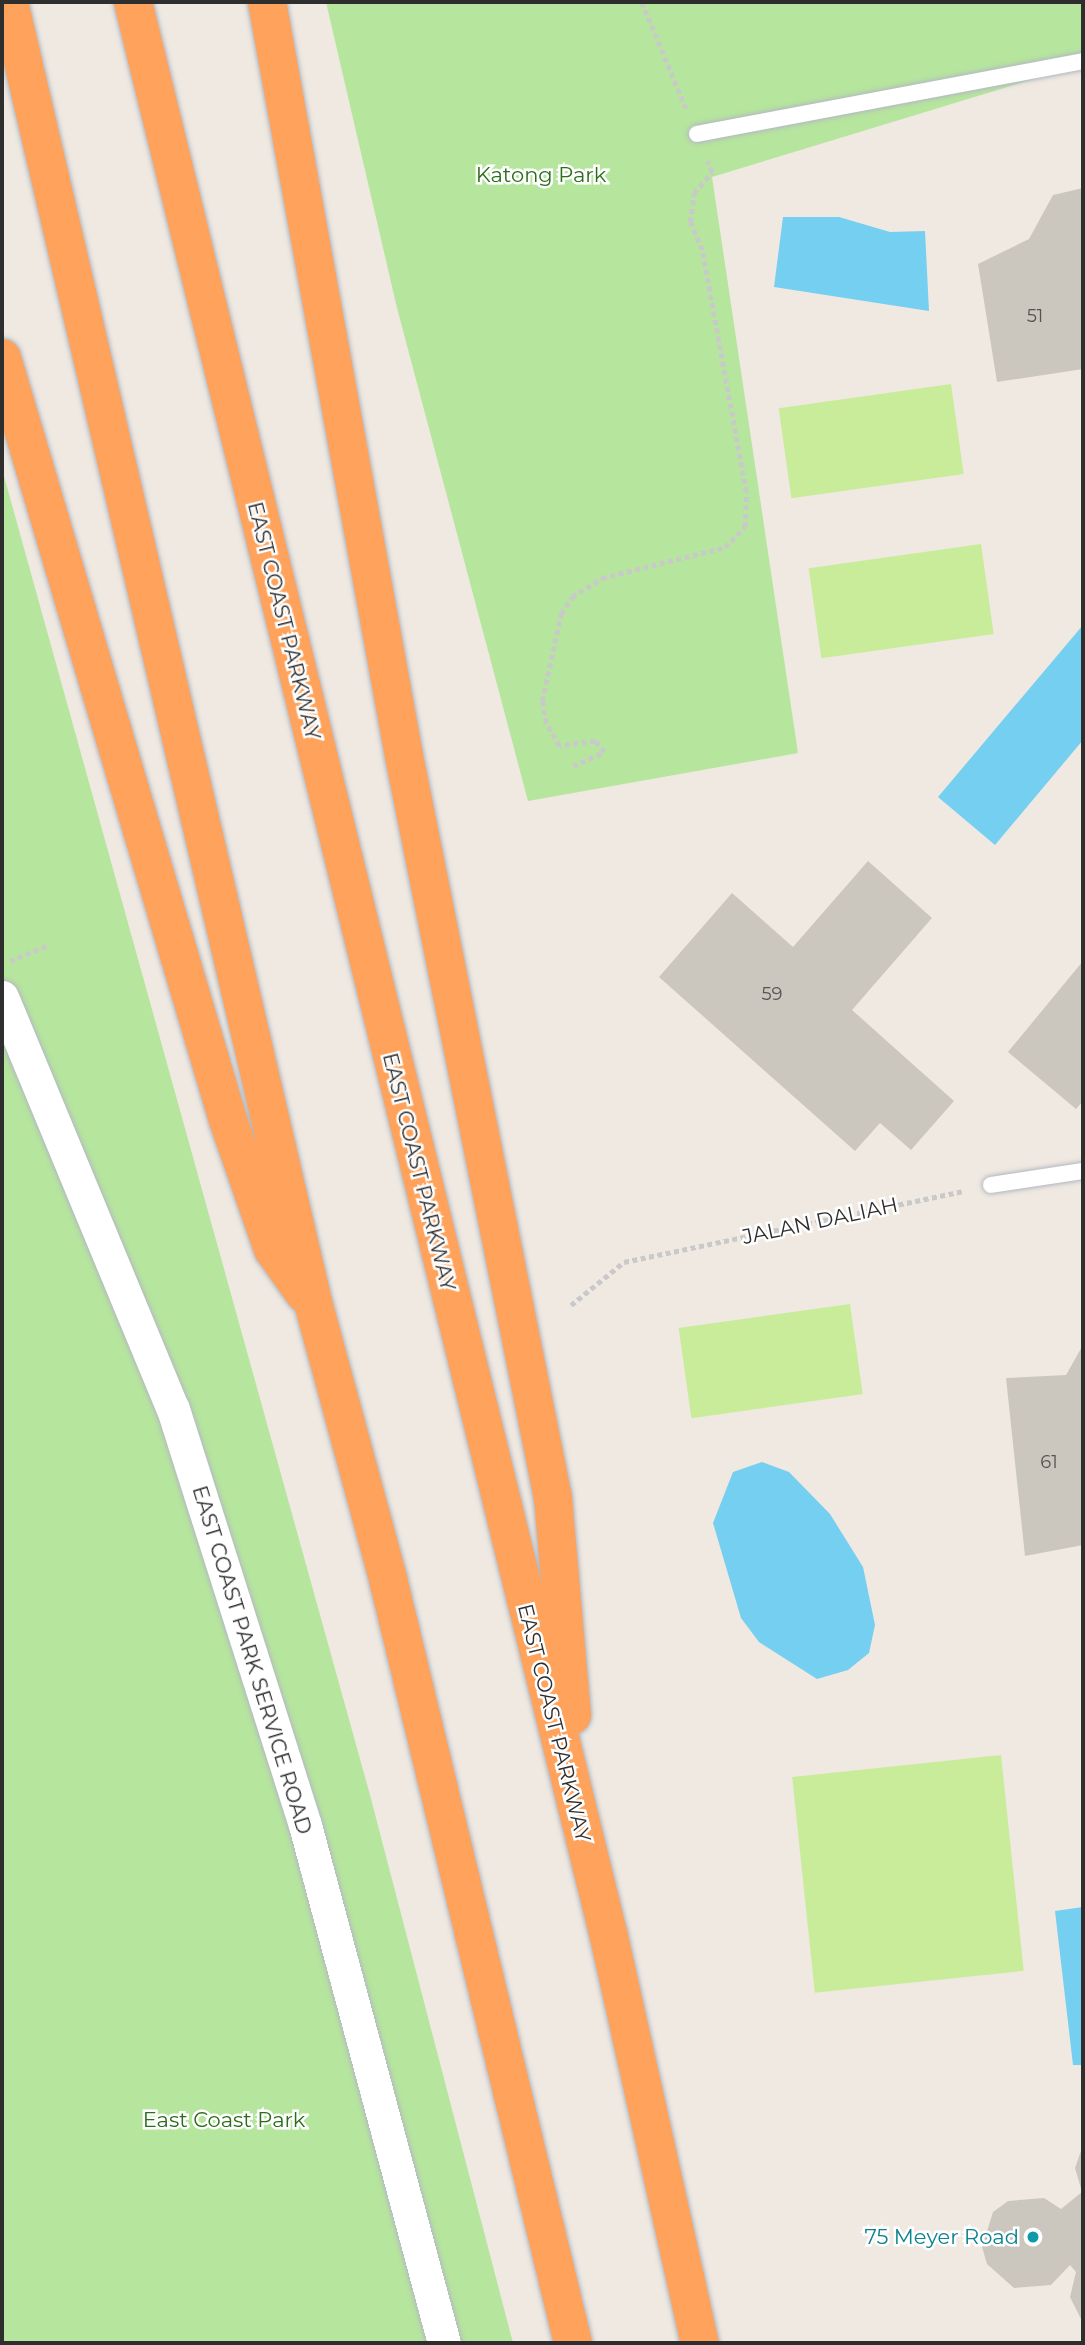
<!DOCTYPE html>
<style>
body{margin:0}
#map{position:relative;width:1085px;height:2345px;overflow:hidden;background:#efe9e1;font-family:Montserrat,sans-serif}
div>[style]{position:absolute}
.green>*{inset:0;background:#b6e59e}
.pitch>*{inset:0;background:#c9ec9a;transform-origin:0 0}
.water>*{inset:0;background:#75cff0}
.building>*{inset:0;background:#cbc7bf}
.path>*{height:4.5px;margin-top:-2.25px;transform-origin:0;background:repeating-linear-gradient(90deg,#c9c9c9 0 5px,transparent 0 8.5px)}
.roads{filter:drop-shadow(0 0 2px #b4b7c1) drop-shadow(0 0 2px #b4b7c1)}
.lane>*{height:16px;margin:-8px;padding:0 8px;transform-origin:8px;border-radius:8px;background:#fff}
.street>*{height:33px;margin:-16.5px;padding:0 16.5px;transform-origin:16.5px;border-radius:16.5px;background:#fff}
.highway>*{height:38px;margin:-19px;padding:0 19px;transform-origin:19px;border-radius:19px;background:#ffa35c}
.dots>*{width:19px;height:19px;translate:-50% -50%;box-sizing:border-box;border:4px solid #fff;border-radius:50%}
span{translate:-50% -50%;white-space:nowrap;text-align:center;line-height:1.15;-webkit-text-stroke:5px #fff;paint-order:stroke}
.number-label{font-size:18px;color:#555452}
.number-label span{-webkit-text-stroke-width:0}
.park-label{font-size:21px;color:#2c6e1b}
.street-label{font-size:21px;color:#2e2e2e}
.culture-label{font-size:21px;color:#0d838f}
.right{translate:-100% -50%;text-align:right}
.frame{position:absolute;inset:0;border:4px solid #2e2e2e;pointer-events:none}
</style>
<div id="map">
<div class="green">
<div style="clip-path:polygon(326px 2px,1083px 2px,1083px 64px,712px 177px,798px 753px,528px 801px,397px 308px)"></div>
<div style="clip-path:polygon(2px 469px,370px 1795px,513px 2343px,2px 2343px)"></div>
</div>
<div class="pitch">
<div style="left:951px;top:384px;width:91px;height:174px;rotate:82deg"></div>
<div style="left:981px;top:544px;width:91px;height:174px;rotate:82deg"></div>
<div style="left:850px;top:1304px;width:91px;height:173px;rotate:82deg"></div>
<div style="left:1001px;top:1755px;width:217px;height:210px;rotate:84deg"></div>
</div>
<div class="water">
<div style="clip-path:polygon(783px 217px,839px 217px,890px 232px,925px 231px,929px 311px,774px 287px)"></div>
<div style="clip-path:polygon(1083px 625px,1083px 740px,995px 845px,938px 797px)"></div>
<div style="clip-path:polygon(762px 1462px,789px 1472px,830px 1514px,863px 1567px,875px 1625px,869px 1653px,848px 1670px,817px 1679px,759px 1642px,741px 1618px,713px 1523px,733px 1472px)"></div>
<div style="clip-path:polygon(1083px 1907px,1083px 2065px,1073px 2065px,1055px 1911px)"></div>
</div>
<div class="building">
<div style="clip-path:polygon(1083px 188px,1083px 369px,997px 382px,978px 264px,1029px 239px,1053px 195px)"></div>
<div style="clip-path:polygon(868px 861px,932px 918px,852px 1010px,954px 1101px,911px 1150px,880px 1123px,855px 1151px,659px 977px,732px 893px,793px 947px)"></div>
<div style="clip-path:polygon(1083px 961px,1083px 1101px,1076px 1109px,1008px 1052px)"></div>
<div style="clip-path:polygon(1083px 1345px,1083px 1545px,1025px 1556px,1006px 1378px,1066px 1375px)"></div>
<div style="clip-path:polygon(1083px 2145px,1083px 2323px,1070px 2297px,1076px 2272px,1070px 2265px,1051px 2285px,1014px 2288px,987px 2264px,982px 2247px,993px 2212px,1008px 2201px,1044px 2198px,1061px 2209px,1082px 2192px,1075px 2168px)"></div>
</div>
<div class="path">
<div style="left:642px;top:2px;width:115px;rotate:67.5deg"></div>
<div style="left:573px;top:766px;width:34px;rotate:-24deg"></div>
<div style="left:604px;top:752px;width:14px;rotate:-129deg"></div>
<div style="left:595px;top:741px;width:36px;rotate:172deg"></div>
<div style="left:559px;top:746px;width:26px;rotate:-119deg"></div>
<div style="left:546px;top:723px;width:22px;rotate:-100deg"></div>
<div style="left:542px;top:701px;width:89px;rotate:-77.7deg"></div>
<div style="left:561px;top:614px;width:20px;rotate:-57deg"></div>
<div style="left:572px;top:597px;width:36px;rotate:-32deg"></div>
<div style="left:602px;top:578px;width:127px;rotate:-14.1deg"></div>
<div style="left:725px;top:547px;width:28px;rotate:-45deg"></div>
<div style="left:745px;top:527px;width:35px;rotate:-88deg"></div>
<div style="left:746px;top:492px;width:246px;rotate:-100.3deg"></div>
<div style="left:702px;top:250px;width:30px;rotate:-113deg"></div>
<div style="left:690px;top:222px;width:29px;rotate:-82deg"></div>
<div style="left:694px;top:193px;width:28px;rotate:-49deg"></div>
<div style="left:712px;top:172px;width:12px;rotate:-114deg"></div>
<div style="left:10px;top:961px;width:41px;rotate:-22.8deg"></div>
<div style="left:571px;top:1305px;width:68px;rotate:-39.1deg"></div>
<div style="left:624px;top:1262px;width:347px;rotate:-11.8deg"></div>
</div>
<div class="roads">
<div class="lane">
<div style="left:697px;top:134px;width:393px;rotate:-10.7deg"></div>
<div style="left:991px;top:1185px;width:93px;rotate:-8.7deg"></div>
</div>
<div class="street">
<div style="left:2px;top:997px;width:446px;rotate:67.5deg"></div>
<div style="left:173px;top:1409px;width:436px;rotate:72.4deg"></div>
<div style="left:305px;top:1825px;width:536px;rotate:74.98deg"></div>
</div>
<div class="highway">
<div style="left:9px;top:2px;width:1339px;rotate:76.84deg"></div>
<div style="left:314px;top:1306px;width:283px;rotate:74.8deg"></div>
<div style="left:388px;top:1579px;width:786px;rotate:76.39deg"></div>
<div style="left:133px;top:2px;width:1993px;rotate:76.18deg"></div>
<div style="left:609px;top:1937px;width:416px;rotate:77.4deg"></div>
<div style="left:267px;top:2px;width:766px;rotate:79.7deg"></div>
<div style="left:404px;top:756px;width:757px;rotate:78.65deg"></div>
<div style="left:553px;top:1498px;width:218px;rotate:85deg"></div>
<div style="left:2px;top:358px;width:795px;rotate:73.48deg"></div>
<div style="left:228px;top:1120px;width:137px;rotate:70.8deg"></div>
<div style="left:273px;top:1249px;width:54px;rotate:54.8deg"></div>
</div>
</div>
<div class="dots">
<div style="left:1033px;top:2237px;background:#0f9aa8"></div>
</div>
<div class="number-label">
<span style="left:1035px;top:316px">51</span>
<span style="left:772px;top:994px">59</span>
<span style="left:1049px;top:1462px">61</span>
</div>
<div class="park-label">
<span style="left:541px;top:175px">Katong Park</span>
<span style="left:224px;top:2120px">East Coast Park</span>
</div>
<div class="street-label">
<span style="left:284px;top:621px;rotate:76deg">EAST COAST PARKWAY</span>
<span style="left:419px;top:1172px;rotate:76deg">EAST COAST PARKWAY</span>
<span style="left:820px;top:1221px;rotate:-12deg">JALAN DALIAH</span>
<span style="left:252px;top:1660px;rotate:73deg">EAST COAST PARK SERVICE ROAD</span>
<span style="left:554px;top:1723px;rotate:76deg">EAST COAST PARKWAY</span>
</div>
<div class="culture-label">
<span class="right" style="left:1019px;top:2237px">75 Meyer Road</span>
</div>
<div class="frame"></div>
</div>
